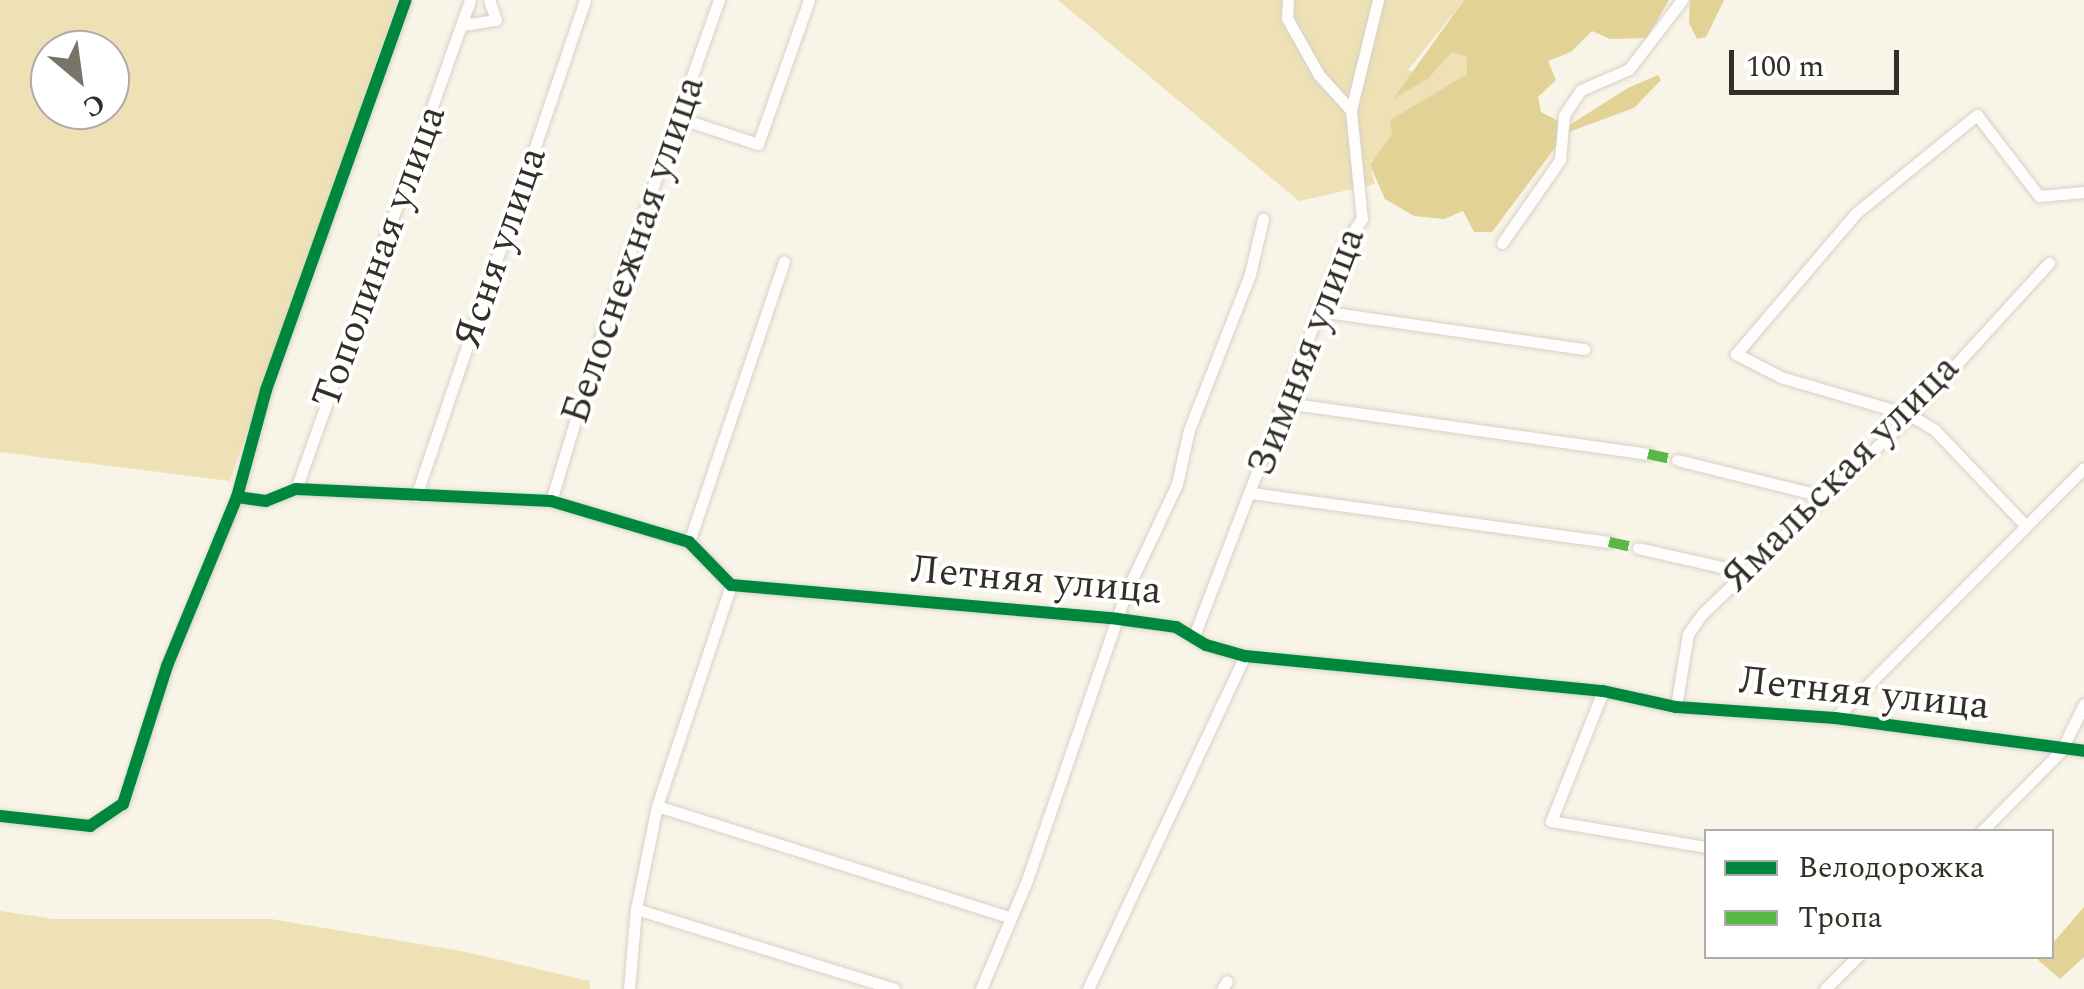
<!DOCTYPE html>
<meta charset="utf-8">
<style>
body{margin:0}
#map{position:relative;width:2084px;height:989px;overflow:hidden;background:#f8f4e7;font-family:Spectral,serif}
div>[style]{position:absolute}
.green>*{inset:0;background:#eee1b6}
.forest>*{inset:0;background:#e3d296}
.roads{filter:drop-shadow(0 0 2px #d5d1c7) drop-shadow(0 0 2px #d5d1c7)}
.minor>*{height:11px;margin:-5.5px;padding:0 5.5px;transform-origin:5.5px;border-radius:5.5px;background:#fefdfb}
.quiet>*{height:10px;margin-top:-5px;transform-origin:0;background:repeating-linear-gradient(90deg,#58b947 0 20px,transparent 0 30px)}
.cycleway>*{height:12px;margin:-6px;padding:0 6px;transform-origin:6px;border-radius:6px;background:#00873e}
span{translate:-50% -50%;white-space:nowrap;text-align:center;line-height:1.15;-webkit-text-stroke:8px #fff;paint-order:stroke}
.street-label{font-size:40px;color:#322f26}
.legend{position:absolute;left:1704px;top:829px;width:350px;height:130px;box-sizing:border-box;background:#fff;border:2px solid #adaca8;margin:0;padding:12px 18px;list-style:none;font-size:30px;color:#322f26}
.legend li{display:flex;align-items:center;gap:20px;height:50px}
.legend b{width:50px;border:2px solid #adaca8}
.north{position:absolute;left:30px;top:30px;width:100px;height:100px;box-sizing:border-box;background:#fff;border:2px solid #adaca8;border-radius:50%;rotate:151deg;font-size:28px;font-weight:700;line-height:40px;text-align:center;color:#322f26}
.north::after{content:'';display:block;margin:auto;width:35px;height:45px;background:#77746a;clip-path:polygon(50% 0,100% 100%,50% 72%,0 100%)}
.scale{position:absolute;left:1729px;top:50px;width:170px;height:45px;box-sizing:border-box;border:5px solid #322f26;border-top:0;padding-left:12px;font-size:30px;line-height:35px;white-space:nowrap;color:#322f26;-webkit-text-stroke:8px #fff;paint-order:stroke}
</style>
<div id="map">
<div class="green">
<div style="clip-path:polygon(evenodd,0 0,398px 0,230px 481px,0 452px,0 0,50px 50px,110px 50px,110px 110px,50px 110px,50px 50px)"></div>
<div style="clip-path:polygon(1058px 0,1464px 0,1408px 70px,1429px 78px,1452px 52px,1466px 55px,1467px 74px,1390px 120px,1393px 134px,1370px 165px,1375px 184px,1299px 201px)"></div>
<div style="clip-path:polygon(0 911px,54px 919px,271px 919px,466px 952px,589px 981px,590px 989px,0 989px)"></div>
</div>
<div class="forest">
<div style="clip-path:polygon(1464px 0,1669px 0,1647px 38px,1610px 39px,1592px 31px,1571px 52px,1548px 61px,1556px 80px,1538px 97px,1541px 112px,1568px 126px,1628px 88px,1658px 75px,1661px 80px,1634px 108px,1566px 133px,1492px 232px,1474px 232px,1463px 211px,1444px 219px,1414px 216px,1385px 199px,1370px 165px,1392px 134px,1390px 120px,1467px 74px,1466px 56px,1452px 52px,1429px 78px,1393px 99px)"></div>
<div style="clip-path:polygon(1690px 0,1724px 0,1706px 37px,1697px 39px,1689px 23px)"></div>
<div style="clip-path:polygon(2084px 907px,2084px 957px,2060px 979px,2037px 959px,2052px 956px,2052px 944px)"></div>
</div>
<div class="roads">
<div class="minor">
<div style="left:1288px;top:0;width:18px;rotate:93deg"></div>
<div style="left:1287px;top:18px;width:65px;rotate:60.7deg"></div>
<div style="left:1319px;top:75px;width:47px;rotate:47.6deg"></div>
<div style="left:463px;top:25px;width:33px;rotate:-9deg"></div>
<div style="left:496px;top:20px;width:21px;rotate:-109deg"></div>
<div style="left:679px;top:118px;width:83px;rotate:18.2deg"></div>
<div style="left:758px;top:144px;width:153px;rotate:-70.5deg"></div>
<div style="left:1502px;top:243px;width:101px;rotate:-55.1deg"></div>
<div style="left:1560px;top:160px;width:45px;rotate:-84.9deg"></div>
<div style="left:1564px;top:115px;width:30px;rotate:-56deg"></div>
<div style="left:1581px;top:90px;width:52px;rotate:-23.6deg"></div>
<div style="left:1629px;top:69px;width:87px;rotate:-52.5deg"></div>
<div style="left:1320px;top:311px;width:267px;rotate:8.2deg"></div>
<div style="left:1286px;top:403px;width:366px;rotate:8deg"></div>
<div style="left:1677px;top:460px;width:149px;rotate:13.9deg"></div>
<div style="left:296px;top:489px;width:519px;rotate:-70.41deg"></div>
<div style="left:1251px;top:493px;width:361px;rotate:7.8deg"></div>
<div style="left:416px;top:496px;width:524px;rotate:-71.18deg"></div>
<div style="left:237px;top:497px;width:29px;rotate:8deg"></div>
<div style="left:266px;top:501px;width:32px;rotate:-22deg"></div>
<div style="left:296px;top:489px;width:255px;rotate:2.7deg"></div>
<div style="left:551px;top:501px;width:144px;rotate:16.5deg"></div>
<div style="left:689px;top:542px;width:60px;rotate:45.7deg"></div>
<div style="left:731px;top:585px;width:388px;rotate:5deg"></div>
<div style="left:1118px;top:619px;width:59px;rotate:7.9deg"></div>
<div style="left:1176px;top:627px;width:35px;rotate:31deg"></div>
<div style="left:1206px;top:645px;width:41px;rotate:15.8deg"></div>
<div style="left:1245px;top:656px;width:360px;rotate:5.6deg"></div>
<div style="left:1603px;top:691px;width:75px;rotate:12.4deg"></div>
<div style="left:1676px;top:707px;width:159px;rotate:4deg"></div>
<div style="left:1835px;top:718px;width:251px;rotate:7.5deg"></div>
<div style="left:551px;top:501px;width:183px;rotate:-73.2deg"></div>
<div style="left:604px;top:326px;width:346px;rotate:-70.6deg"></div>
<div style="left:2025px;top:525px;width:131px;rotate:-133.5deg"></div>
<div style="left:1935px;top:430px;width:29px;rotate:-149deg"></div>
<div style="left:1910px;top:415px;width:134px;rotate:-163.6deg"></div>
<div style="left:1781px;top:377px;width:51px;rotate:-152.9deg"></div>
<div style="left:1736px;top:354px;width:185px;rotate:-49.6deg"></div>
<div style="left:1856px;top:213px;width:156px;rotate:-39deg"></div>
<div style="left:1977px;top:115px;width:102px;rotate:52.6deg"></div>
<div style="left:2039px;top:196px;width:45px;rotate:-5.1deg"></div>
<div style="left:689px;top:542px;width:296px;rotate:-71.3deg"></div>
<div style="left:1638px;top:548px;width:109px;rotate:12.8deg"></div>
<div style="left:1194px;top:636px;width:421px;rotate:-69deg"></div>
<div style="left:1345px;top:243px;width:29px;rotate:-55deg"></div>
<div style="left:1362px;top:219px;width:110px;rotate:-95.8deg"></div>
<div style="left:1351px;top:110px;width:113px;rotate:-76.2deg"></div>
<div style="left:1603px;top:691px;width:140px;rotate:111.8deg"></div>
<div style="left:1551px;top:821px;width:157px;rotate:9.5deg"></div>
<div style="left:1676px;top:707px;width:74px;rotate:-80.7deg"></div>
<div style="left:1688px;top:634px;width:24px;rotate:-55deg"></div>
<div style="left:1702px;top:614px;width:288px;rotate:-43.7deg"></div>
<div style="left:1910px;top:415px;width:206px;rotate:-47.6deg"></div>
<div style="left:1835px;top:718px;width:353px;rotate:-45.1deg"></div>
<div style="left:657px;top:806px;width:368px;rotate:17.5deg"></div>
<div style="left:0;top:816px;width:91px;rotate:6.3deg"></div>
<div style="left:90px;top:826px;width:40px;rotate:-34deg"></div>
<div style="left:123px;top:804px;width:145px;rotate:-72.3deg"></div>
<div style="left:167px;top:666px;width:183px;rotate:-67.5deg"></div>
<div style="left:237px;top:497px;width:111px;rotate:-74.8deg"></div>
<div style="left:266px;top:390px;width:414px;rotate:-70.3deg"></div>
<div style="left:1981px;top:832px;width:114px;rotate:-45.4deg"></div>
<div style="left:2061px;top:751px;width:52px;rotate:-63.9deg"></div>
<div style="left:636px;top:909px;width:270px;rotate:17.2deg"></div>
<div style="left:629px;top:989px;width:80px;rotate:-85deg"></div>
<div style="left:636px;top:909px;width:105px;rotate:-78.5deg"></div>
<div style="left:657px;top:806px;width:233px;rotate:-71.5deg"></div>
<div style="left:981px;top:989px;width:118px;rotate:-67.1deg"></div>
<div style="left:1027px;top:880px;width:307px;rotate:-71deg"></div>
<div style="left:1127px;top:590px;width:117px;rotate:-64.7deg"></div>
<div style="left:1177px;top:484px;width:55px;rotate:-77.5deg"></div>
<div style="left:1189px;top:430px;width:168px;rotate:-68.6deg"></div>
<div style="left:1250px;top:274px;width:57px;rotate:-76.7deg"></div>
<div style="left:1088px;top:989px;width:368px;rotate:-64.8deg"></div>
<div style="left:1222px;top:989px;width:9px;rotate:-58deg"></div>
<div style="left:1825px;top:989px;width:47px;rotate:-45deg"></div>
</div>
</div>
<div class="quiet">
<div style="left:1648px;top:454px;width:30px;rotate:12deg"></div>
<div style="left:1609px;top:542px;width:30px;rotate:12deg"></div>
</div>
<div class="cycleway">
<div style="left:237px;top:497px;width:29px;rotate:8deg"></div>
<div style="left:266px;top:501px;width:32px;rotate:-22deg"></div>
<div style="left:296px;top:489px;width:255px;rotate:2.7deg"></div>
<div style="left:551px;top:501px;width:144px;rotate:16.5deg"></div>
<div style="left:689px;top:542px;width:60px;rotate:45.7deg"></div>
<div style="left:731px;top:585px;width:388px;rotate:5deg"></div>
<div style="left:1118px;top:619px;width:59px;rotate:7.9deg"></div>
<div style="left:1176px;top:627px;width:35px;rotate:31deg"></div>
<div style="left:1206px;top:645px;width:41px;rotate:15.8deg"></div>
<div style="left:1245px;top:656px;width:360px;rotate:5.6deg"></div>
<div style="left:1603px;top:691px;width:75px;rotate:12.4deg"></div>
<div style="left:1676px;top:707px;width:159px;rotate:4deg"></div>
<div style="left:1835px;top:718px;width:251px;rotate:7.5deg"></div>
<div style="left:0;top:816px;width:91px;rotate:6.3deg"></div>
<div style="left:90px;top:826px;width:40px;rotate:-34deg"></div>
<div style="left:123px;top:804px;width:145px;rotate:-72.3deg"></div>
<div style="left:167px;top:666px;width:183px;rotate:-67.5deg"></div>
<div style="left:237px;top:497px;width:111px;rotate:-74.8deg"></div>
<div style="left:266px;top:390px;width:414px;rotate:-70.3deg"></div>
</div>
<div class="street-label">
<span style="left:501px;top:248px;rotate:-71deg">Ясня улица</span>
<span style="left:634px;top:250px;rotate:-71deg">Белоснежная улица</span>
<span style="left:380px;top:257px;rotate:-70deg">Тополиная улица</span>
<span style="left:1307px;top:352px;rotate:-69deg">Зимняя улица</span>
<span style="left:1841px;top:474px;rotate:-45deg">Ямальская улица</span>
<span style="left:1036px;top:581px;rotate:5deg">Летняя улица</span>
<span style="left:1864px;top:694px;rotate:6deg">Летняя улица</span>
</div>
<ul class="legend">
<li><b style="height:12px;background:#00873e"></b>Велодорожка</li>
<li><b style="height:12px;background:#58b947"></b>Тропа</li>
</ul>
<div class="north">С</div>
<div class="scale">100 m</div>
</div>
